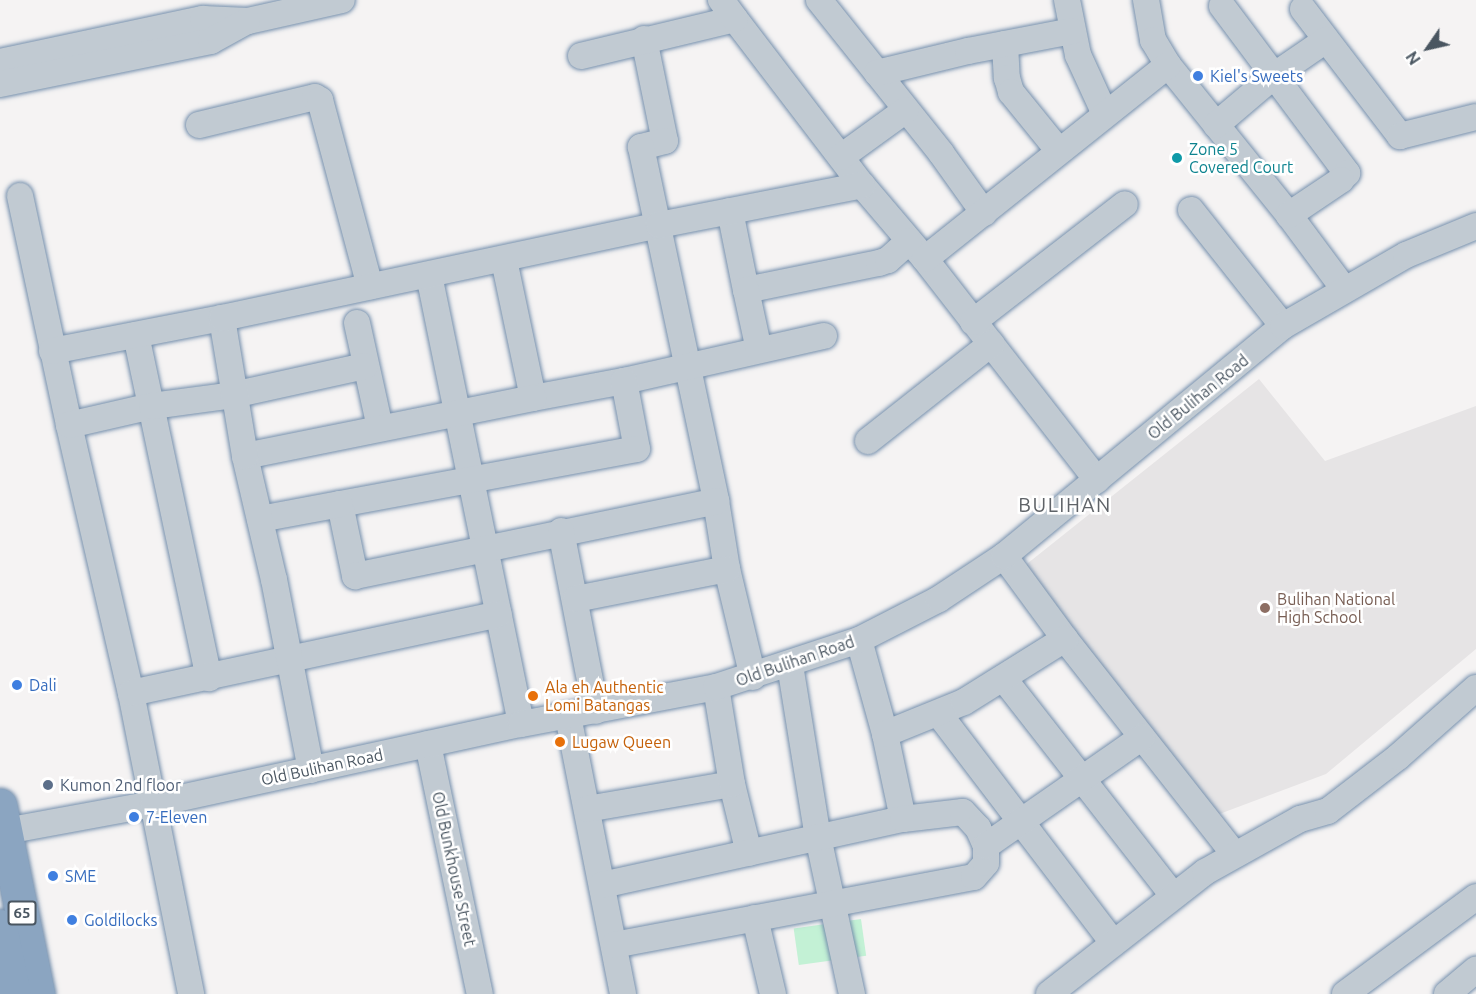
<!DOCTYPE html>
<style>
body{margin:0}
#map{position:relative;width:1476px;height:994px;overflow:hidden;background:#f5f3f3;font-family:Ubuntu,sans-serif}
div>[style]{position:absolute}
.education>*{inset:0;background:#e6e4e5}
.green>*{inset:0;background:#c3f1d5;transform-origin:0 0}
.roads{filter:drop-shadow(0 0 2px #7690ad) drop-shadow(0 0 2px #7690ad)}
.minor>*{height:26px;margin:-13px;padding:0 13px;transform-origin:13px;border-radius:13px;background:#c1cad2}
.highway>*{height:33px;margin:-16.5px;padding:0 16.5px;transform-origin:16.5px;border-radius:16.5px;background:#8ba5c1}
.dots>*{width:16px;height:16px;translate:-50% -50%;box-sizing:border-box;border:3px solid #fff;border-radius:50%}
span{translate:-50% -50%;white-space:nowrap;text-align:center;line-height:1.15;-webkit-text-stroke:5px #fff;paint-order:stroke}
.shield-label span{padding:2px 4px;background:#fff;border:2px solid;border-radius:4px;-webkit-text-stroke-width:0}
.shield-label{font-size:15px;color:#4a5661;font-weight:700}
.shop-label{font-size:16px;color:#366cbe}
.left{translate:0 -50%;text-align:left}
.culture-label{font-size:16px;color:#0d838f}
.street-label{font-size:16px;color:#4a5661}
.education-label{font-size:16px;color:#785e54}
.food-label{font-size:16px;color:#c56008}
.service-label{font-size:16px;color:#4e5e75}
.quarter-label{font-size:20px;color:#5f6368;letter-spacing:1.5px}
.north{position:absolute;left:1398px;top:18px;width:60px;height:60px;-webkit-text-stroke:4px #fff;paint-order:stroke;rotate:236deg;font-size:16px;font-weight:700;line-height:24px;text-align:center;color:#4a5661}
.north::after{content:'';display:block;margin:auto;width:21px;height:27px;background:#4a5661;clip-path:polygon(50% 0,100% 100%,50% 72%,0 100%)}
</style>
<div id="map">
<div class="education">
<div style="clip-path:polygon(1259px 379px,1325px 461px,1476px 406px,1476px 649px,1326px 774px,1214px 816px,1023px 567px)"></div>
</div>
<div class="green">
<div style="left:861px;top:919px;width:37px;height:68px;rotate:82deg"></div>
</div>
<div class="roads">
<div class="minor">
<div style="left:819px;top:0;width:196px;rotate:51.4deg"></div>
<div style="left:941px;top:153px;width:74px;rotate:54.4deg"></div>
<div style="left:1067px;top:0;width:56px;rotate:78.7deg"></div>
<div style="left:1078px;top:55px;width:65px;rotate:65.4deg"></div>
<div style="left:1146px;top:0;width:41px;rotate:80.1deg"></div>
<div style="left:1153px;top:40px;width:29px;rotate:59deg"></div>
<div style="left:1168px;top:65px;width:193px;rotate:51.1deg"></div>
<div style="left:1289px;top:215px;width:92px;rotate:53.4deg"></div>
<div style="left:1222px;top:6px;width:209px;rotate:53.2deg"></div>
<div style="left:1347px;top:173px;width:9px;rotate:131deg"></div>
<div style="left:1341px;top:180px;width:63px;rotate:146.1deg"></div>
<div style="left:1303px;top:9px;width:160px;rotate:52.6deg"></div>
<div style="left:1400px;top:136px;width:78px;rotate:-14deg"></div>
<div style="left:735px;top:19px;width:209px;rotate:52.6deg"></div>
<div style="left:862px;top:185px;width:97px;rotate:49.6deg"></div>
<div style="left:925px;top:259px;width:280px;rotate:52.1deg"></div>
<div style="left:644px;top:39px;width:104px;rotate:78.4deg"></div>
<div style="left:665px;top:141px;width:25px;rotate:166deg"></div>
<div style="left:641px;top:147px;width:362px;rotate:78deg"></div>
<div style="left:716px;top:501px;width:69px;rotate:80.8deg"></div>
<div style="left:727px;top:569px;width:111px;rotate:76.5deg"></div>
<div style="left:1005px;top:44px;width:34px;rotate:87deg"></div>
<div style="left:1007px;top:78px;width:15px;rotate:74deg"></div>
<div style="left:1011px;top:92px;width:76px;rotate:50.9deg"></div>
<div style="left:581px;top:56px;width:158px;rotate:-13.5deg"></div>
<div style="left:735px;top:19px;width:24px;rotate:-126deg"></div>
<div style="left:0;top:62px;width:208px;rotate:-12deg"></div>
<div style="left:203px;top:19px;width:45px;rotate:2.5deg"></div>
<div style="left:248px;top:21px;width:96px;rotate:-12.6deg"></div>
<div style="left:877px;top:73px;width:94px;rotate:-13.6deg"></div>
<div style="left:968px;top:51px;width:106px;rotate:-10.9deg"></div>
<div style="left:0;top:84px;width:215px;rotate:-11.5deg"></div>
<div style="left:211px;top:41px;width:41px;rotate:-29.1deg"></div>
<div style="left:199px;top:125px;width:119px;rotate:-13.6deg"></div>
<div style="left:315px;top:97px;width:6px;rotate:31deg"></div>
<div style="left:320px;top:100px;width:193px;rotate:75deg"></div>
<div style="left:1216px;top:125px;width:77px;rotate:-40.3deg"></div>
<div style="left:1275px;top:75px;width:62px;rotate:-34.5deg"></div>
<div style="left:841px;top:157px;width:80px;rotate:-35.9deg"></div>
<div style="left:20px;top:196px;width:234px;rotate:77.9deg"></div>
<div style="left:69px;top:425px;width:275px;rotate:77deg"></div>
<div style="left:131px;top:693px;width:307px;rotate:78.7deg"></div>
<div style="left:1191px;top:210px;width:148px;rotate:51.6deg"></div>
<div style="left:730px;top:211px;width:81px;rotate:78.6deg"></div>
<div style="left:746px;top:290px;width:136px;rotate:-11.5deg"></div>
<div style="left:879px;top:263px;width:9px;rotate:-18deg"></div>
<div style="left:888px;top:260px;width:28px;rotate:-42deg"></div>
<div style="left:925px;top:259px;width:311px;rotate:-38.6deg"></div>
<div style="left:504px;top:260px;width:141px;rotate:78.1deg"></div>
<div style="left:533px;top:398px;width:93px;rotate:-10.6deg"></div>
<div style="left:624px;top:381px;width:205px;rotate:-12.7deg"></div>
<div style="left:429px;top:275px;width:458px;rotate:78.4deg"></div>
<div style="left:746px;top:290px;width:61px;rotate:77.8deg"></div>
<div style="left:973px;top:322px;width:192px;rotate:-37.8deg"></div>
<div style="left:357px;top:323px;width:107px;rotate:77.6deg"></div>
<div style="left:136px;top:335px;width:351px;rotate:78deg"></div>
<div style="left:52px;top:351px;width:173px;rotate:-11deg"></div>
<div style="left:624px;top:381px;width:69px;rotate:79.2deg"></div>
<div style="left:637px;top:449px;width:302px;rotate:169.5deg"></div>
<div style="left:340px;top:504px;width:74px;rotate:78.2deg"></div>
<div style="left:355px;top:576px;width:369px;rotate:-11.7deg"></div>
<div style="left:69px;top:425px;width:85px;rotate:-12.9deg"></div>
<div style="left:152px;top:406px;width:82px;rotate:-7.7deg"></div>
<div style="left:233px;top:395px;width:135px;rotate:-12.4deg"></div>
<div style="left:868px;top:441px;width:157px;rotate:-38.3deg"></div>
<div style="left:245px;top:456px;width:294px;rotate:-11.4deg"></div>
<div style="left:260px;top:519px;width:81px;rotate:-10.6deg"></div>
<div style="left:561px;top:531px;width:183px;rotate:79deg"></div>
<div style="left:1004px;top:556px;width:103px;rotate:53.7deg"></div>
<div style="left:1065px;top:639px;width:273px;rotate:51.8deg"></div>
<div style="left:576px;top:599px;width:154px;rotate:-11.2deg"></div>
<div style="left:859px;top:640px;width:98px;rotate:74.5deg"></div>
<div style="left:885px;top:734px;width:87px;rotate:78deg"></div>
<div style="left:790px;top:665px;width:174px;rotate:80.8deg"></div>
<div style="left:818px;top:837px;width:161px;rotate:77.8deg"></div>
<div style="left:1004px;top:679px;width:274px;rotate:52deg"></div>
<div style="left:131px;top:693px;width:376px;rotate:-12.1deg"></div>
<div style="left:939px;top:714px;width:287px;rotate:52.7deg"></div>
<div style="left:568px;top:716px;width:283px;rotate:78.8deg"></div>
<div style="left:885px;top:734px;width:85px;rotate:-22.1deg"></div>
<div style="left:964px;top:702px;width:119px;rotate:-32deg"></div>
<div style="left:428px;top:744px;width:255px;rotate:78.3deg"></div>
<div style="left:311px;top:770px;width:194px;rotate:-101deg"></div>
<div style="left:274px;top:580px;width:127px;rotate:-103.2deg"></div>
<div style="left:245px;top:456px;width:140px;rotate:-99.5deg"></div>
<div style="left:222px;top:318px;width:447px;rotate:-12deg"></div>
<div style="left:659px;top:225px;width:207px;rotate:-11.1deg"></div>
<div style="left:732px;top:784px;width:71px;rotate:76.2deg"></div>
<div style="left:587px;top:809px;width:147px;rotate:-9.8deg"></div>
<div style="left:732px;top:784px;width:98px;rotate:-99.4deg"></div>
<div style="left:0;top:832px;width:156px;rotate:-10.4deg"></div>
<div style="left:153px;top:804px;width:377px;rotate:-12.3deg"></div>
<div style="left:521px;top:724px;width:198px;rotate:-10.7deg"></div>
<div style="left:716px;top:687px;width:151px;rotate:-18.2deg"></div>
<div style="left:859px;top:640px;width:90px;rotate:-27.1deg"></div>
<div style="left:939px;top:599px;width:78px;rotate:-33.5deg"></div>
<div style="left:1004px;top:556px;width:362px;rotate:-39.5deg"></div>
<div style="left:1283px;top:326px;width:142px;rotate:-30deg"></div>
<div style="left:1406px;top:255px;width:76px;rotate:-22.5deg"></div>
<div style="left:602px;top:885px;width:308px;rotate:-12.4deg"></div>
<div style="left:903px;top:819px;width:60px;rotate:-6.7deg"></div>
<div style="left:963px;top:812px;width:22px;rotate:47deg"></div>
<div style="left:978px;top:828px;width:20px;rotate:66deg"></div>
<div style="left:755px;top:918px;width:78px;rotate:76.7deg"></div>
<div style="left:614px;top:945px;width:366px;rotate:-10.7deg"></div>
<div style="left:974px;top:877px;width:18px;rotate:-49deg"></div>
<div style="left:986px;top:863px;width:17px;rotate:-90deg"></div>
<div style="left:986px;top:846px;width:190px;rotate:-34.9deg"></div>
<div style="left:1049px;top:994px;width:198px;rotate:-38deg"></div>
<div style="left:1205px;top:872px;width:109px;rotate:-29.2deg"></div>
<div style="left:1300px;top:819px;width:29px;rotate:-16deg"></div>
<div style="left:1328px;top:811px;width:88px;rotate:-37.6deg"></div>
<div style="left:1398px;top:757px;width:104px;rotate:-41.5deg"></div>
<div style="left:1345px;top:994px;width:163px;rotate:-36.5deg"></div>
<div style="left:1447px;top:994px;width:38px;rotate:-40deg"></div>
</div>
<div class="highway">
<div style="left:0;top:805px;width:193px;rotate:78.6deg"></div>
<div style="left:0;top:926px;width:69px;rotate:78.4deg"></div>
</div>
</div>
<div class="dots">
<div style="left:1198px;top:76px;background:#3f7fe0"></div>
<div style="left:1177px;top:158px;background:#0f9aa8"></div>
<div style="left:1265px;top:608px;background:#8d6e63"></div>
<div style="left:17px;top:685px;background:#3f7fe0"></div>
<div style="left:533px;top:696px;background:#e8710a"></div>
<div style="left:560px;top:742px;background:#e8710a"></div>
<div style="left:48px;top:785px;background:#5c6f8a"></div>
<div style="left:134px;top:817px;background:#3f7fe0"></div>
<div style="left:53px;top:876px;background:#3f7fe0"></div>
<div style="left:72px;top:920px;background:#3f7fe0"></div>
</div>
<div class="shield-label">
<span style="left:22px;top:913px">65</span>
</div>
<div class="shop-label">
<span class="left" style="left:1210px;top:76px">Kiel's Sweets</span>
<span class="left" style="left:29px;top:685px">Dali</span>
<span class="left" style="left:146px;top:817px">7-Eleven</span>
<span class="left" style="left:65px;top:876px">SME</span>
<span class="left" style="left:84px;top:920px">Goldilocks</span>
</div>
<div class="culture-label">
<span class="left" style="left:1189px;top:158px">Zone 5<br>Covered Court</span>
</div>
<div class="street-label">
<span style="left:1198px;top:397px;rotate:-39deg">Old Bulihan Road</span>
<span style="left:795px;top:661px;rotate:-19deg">Old Bulihan Road</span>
<span style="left:322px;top:767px;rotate:-12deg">Old Bulihan Road</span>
<span style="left:454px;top:869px;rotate:78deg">Old Bunkhouse Street</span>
</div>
<div class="education-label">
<span class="left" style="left:1277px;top:608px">Bulihan National<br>High School</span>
</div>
<div class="food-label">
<span class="left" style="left:545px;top:696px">Ala eh Authentic<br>Lomi Batangas</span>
<span class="left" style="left:572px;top:742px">Lugaw Queen</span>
</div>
<div class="service-label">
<span class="left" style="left:60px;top:785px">Kumon 2nd floor</span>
</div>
<div class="quarter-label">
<span style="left:1065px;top:504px">BULIHAN</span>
</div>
<div class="north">N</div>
</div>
